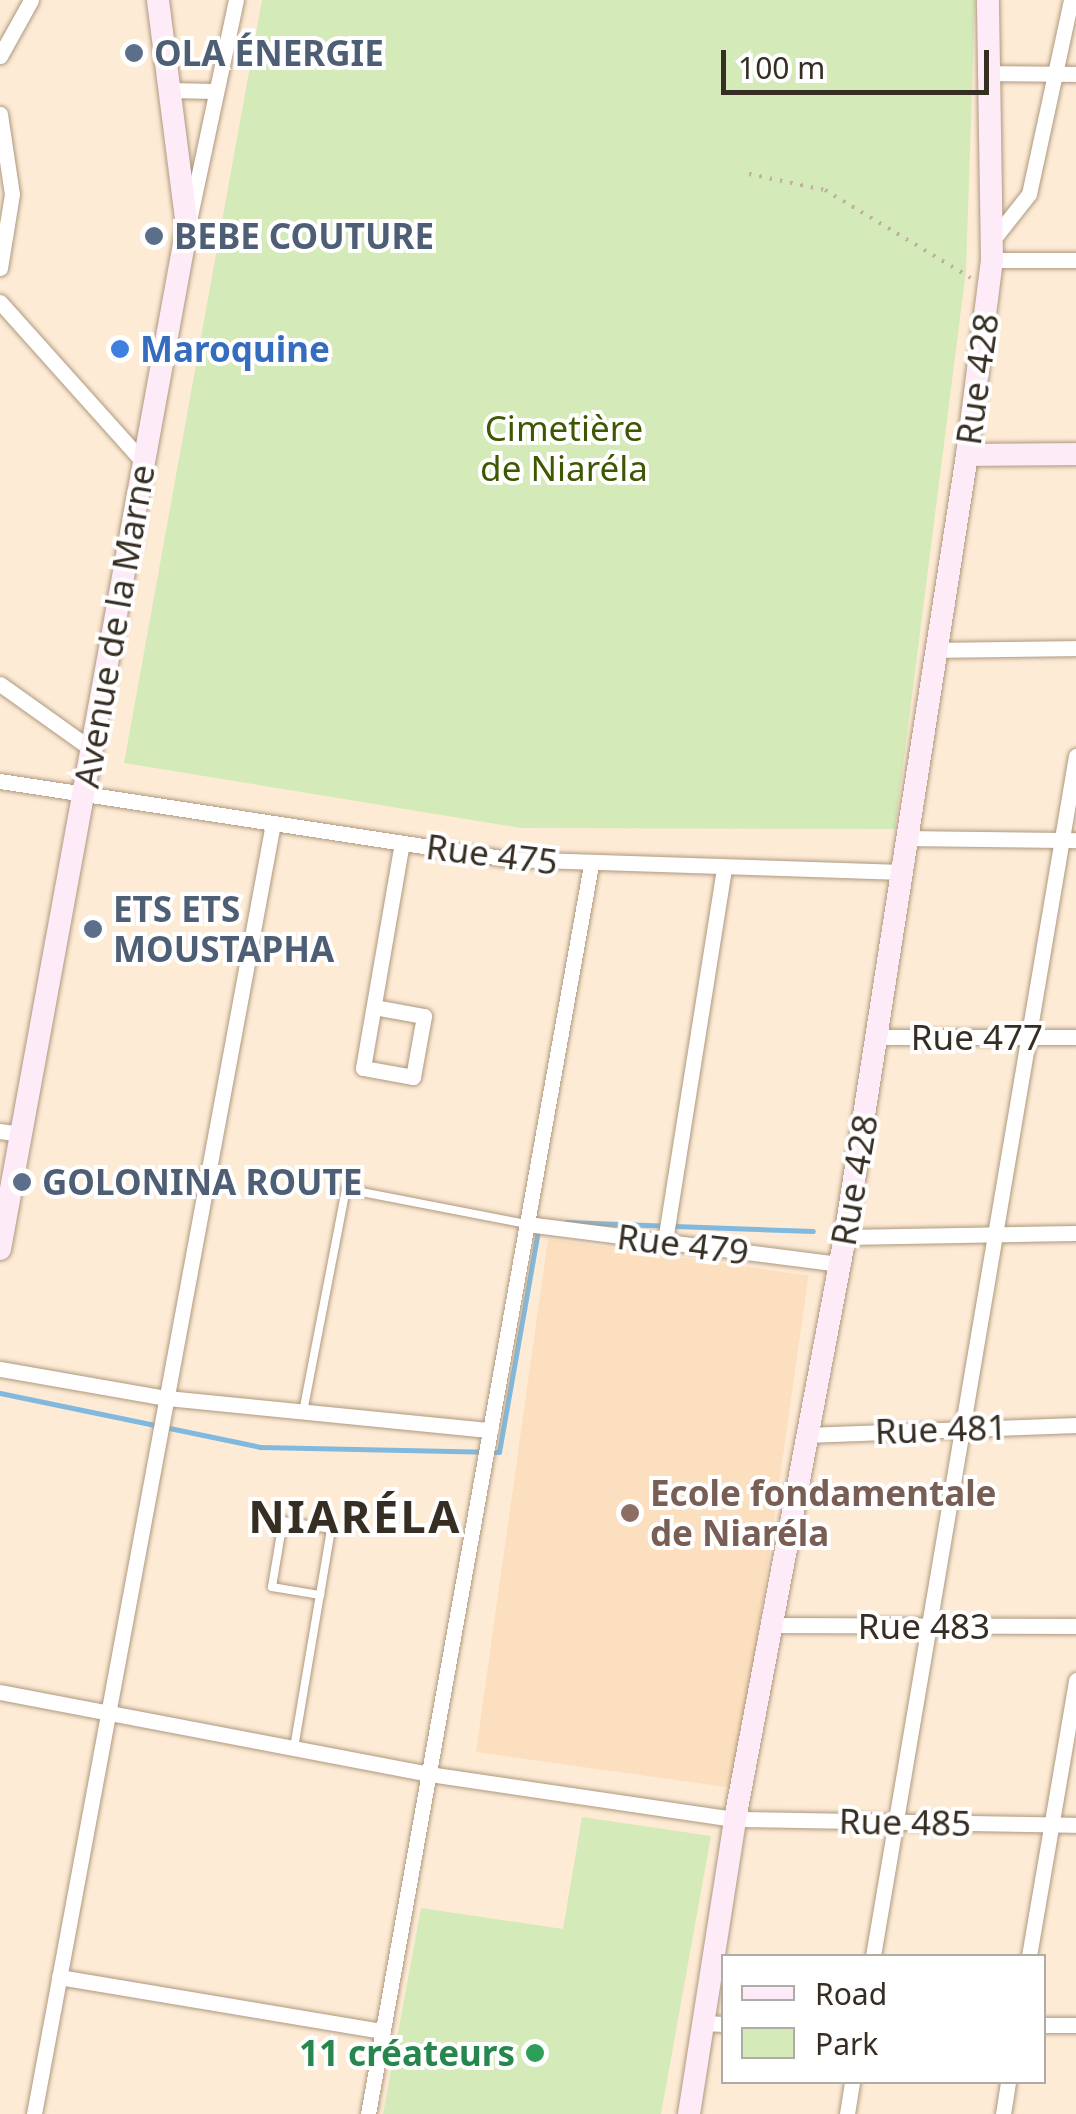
<!DOCTYPE html>
<meta charset="utf-8">
<style>
body{margin:0}
#map{position:relative;width:1076px;height:2114px;overflow:hidden;background:#feebd6;font-family:"Noto Sans",sans-serif}
div>[style]{position:absolute}
.built>*{inset:0;background:#fcdfbe;transform-origin:0 0}
.green>*{inset:0;background:#d4eab8}
.stream>*{height:5px;margin:-2.5px;padding:0 2.5px;transform-origin:2.5px;border-radius:2.5px;background:#81b9de}
.path>*{height:4px;margin-top:-2px;transform-origin:0;background:repeating-linear-gradient(90deg,#c0b09f 0 2.5px,transparent 0 10.5px)}
.roads{filter:drop-shadow(0 0 2px #ae987f) drop-shadow(0 0 2px #ae987f)}
.lane>*{height:8px;margin:-4px;padding:0 4px;transform-origin:4px;border-radius:4px;background:#fff}
.street>*{height:15px;margin:-7.5px;padding:0 7.5px;transform-origin:7.5px;border-radius:7.5px;background:#fff}
.secondary>*{height:22px;margin:-11px;padding:0 11px;transform-origin:11px;border-radius:11px;background:#feebf8}
.dots>*{width:28px;height:28px;translate:-50% -50%;box-sizing:border-box;border:5px solid #fff;border-radius:50%}
span{translate:-50% -50%;white-space:nowrap;text-align:center;line-height:1.15;-webkit-text-stroke:8px #fff;paint-order:stroke}
.service-label{font-size:35px;color:#4e5e75;font-weight:700}
.left{translate:0 -50%;text-align:left}
.shop-label{font-size:35px;color:#366cbe;font-weight:700}
.street-label{font-size:35px;color:#362d23}
.park-label{font-size:35px;color:#3e5801}
.education-label{font-size:35px;color:#785e54;font-weight:700}
.leisure-label{font-size:35px;color:#27864d;font-weight:700}
.right{translate:-100% -50%;text-align:right}
.district-label{font-size:45px;color:#362d23;font-weight:700;letter-spacing:2.5px}
.legend{position:absolute;left:721px;top:1954px;width:325px;height:130px;box-sizing:border-box;background:#fff;border:2px solid #afaba7;margin:0;padding:12px 18px;list-style:none;font-size:30px;color:#362d23}
.legend li{display:flex;align-items:center;gap:20px;height:50px}
.legend b{width:50px;border:2px solid #afaba7}
.scale{position:absolute;left:721px;top:50px;width:268px;height:45px;box-sizing:border-box;border:5px solid #362d23;border-top:0;padding-left:12px;font-size:30px;line-height:35px;white-space:nowrap;color:#362d23;-webkit-text-stroke:8px #fff;paint-order:stroke}
</style>
<div id="map">
<div class="built">
<div style="left:548px;top:1239px;width:263px;height:518px;rotate:8deg"></div>
</div>
<div class="green">
<div style="clip-path:polygon(262px 0,975px 0,966px 271px,895px 829px,521px 828px,124px 763px)"></div>
<div style="clip-path:polygon(582px 1817px,711px 1836px,661px 2114px,383px 2114px,421px 1908px,563px 1929px)"></div>
</div>
<div class="stream">
<div style="left:566px;top:1222px;width:247px;rotate:2.1deg"></div>
<div style="left:0;top:1393px;width:266px;rotate:11.7deg"></div>
<div style="left:260px;top:1447px;width:239px;rotate:1.2deg"></div>
<div style="left:499px;top:1452px;width:224px;rotate:-80deg"></div>
</div>
<div class="path">
<div style="left:749px;top:174px;width:78px;rotate:11.9deg"></div>
<div style="left:825px;top:190px;width:170px;rotate:31.1deg"></div>
</div>
<div class="roads">
<div class="lane">
<div style="left:303px;top:1412px;width:227px;rotate:-79.1deg"></div>
<div style="left:346px;top:1189px;width:183px;rotate:11deg"></div>
<div style="left:294px;top:1748px;width:155px;rotate:-80.4deg"></div>
<div style="left:320px;top:1595px;width:67px;rotate:-80.5deg"></div>
<div style="left:331px;top:1529px;width:49px;rotate:-170.5deg"></div>
<div style="left:283px;top:1521px;width:67px;rotate:99.5deg"></div>
<div style="left:272px;top:1587px;width:49px;rotate:9.5deg"></div>
</div>
<div class="street">
<div style="left:0;top:56px;width:64px;rotate:-61deg"></div>
<div style="left:985px;top:73px;width:91px;rotate:0.6deg"></div>
<div style="left:169px;top:90px;width:46px;rotate:1.2deg"></div>
<div style="left:0;top:114px;width:81px;rotate:81.5deg"></div>
<div style="left:12px;top:194px;width:75px;rotate:99.2deg"></div>
<div style="left:190px;top:216px;width:221px;rotate:-78deg"></div>
<div style="left:991px;top:242px;width:61px;rotate:-51.6deg"></div>
<div style="left:1029px;top:194px;width:198px;rotate:-77.8deg"></div>
<div style="left:992px;top:260px;width:84px"></div>
<div style="left:0;top:302px;width:216px;rotate:48.2deg"></div>
<div style="left:937px;top:650px;width:139px;rotate:-0.8deg"></div>
<div style="left:0;top:684px;width:112px;rotate:35.5deg"></div>
<div style="left:0;top:781px;width:514px;rotate:8.73deg"></div>
<div style="left:508px;top:859px;width:395px;rotate:1.9deg"></div>
<div style="left:909px;top:838px;width:167px;rotate:0.7deg"></div>
<div style="left:374px;top:1007px;width:51px;rotate:10.2deg"></div>
<div style="left:424px;top:1016px;width:62px;rotate:100.2deg"></div>
<div style="left:413px;top:1077px;width:51px;rotate:-169.8deg"></div>
<div style="left:363px;top:1068px;width:228px;rotate:-80.2deg"></div>
<div style="left:878px;top:1037px;width:198px"></div>
<div style="left:0;top:1131px;width:21px;rotate:8deg"></div>
<div style="left:527px;top:1224px;width:316px;rotate:7.3deg"></div>
<div style="left:845px;top:1237px;width:231px;rotate:-1deg"></div>
<div style="left:665px;top:1241px;width:378px;rotate:-81deg"></div>
<div style="left:0;top:1369px;width:169px;rotate:9.9deg"></div>
<div style="left:167px;top:1398px;width:325px;rotate:5.7deg"></div>
<div style="left:806px;top:1435px;width:270px;rotate:-2.1deg"></div>
<div style="left:772px;top:1625px;width:304px;rotate:0.2deg"></div>
<div style="left:0;top:1692px;width:437px;rotate:10.8deg"></div>
<div style="left:429px;top:1774px;width:309px;rotate:8.4deg"></div>
<div style="left:735px;top:1819px;width:341px;rotate:1deg"></div>
<div style="left:873px;top:1956px;width:1217px;rotate:-80.4deg"></div>
<div style="left:1029px;top:1956px;width:280px;rotate:-80.3deg"></div>
<div style="left:59px;top:1977px;width:328px;rotate:9.5deg"></div>
<div style="left:703px;top:2023px;width:21px;rotate:3deg"></div>
<div style="left:1044px;top:2025px;width:32px"></div>
<div style="left:34px;top:2114px;width:1313px;rotate:-79.51deg"></div>
<div style="left:368px;top:2114px;width:1269px;rotate:-79.88deg"></div>
<div style="left:847px;top:2114px;width:32px;rotate:-81deg"></div>
<div style="left:1003px;top:2114px;width:32px;rotate:-81deg"></div>
</div>
<div class="secondary">
<div style="left:967px;top:455px;width:109px;rotate:-0.5deg"></div>
<div style="left:0;top:1249px;width:1039px;rotate:-79.63deg"></div>
<div style="left:187px;top:227px;width:229px;rotate:-97.3deg"></div>
<div style="left:689px;top:2114px;width:299px;rotate:-81.1deg"></div>
<div style="left:735px;top:1819px;width:592px;rotate:-79.3deg"></div>
<div style="left:845px;top:1237px;width:791px;rotate:-81.13deg"></div>
<div style="left:967px;top:455px;width:197px;rotate:-82.7deg"></div>
<div style="left:992px;top:260px;width:260px;rotate:-90.9deg"></div>
</div>
</div>
<div class="dots">
<div style="left:134px;top:53px;background:#5c6f8a"></div>
<div style="left:154px;top:236px;background:#5c6f8a"></div>
<div style="left:120px;top:349px;background:#3f7fe0"></div>
<div style="left:93px;top:929px;background:#5c6f8a"></div>
<div style="left:22px;top:1182px;background:#5c6f8a"></div>
<div style="left:630px;top:1513px;background:#8d6e63"></div>
<div style="left:535px;top:2053px;background:#2e9e5b"></div>
</div>
<div class="service-label">
<span class="left" style="left:154px;top:53px">OLA ÉNERGIE</span>
<span class="left" style="left:174px;top:236px">BEBE COUTURE</span>
<span class="left" style="left:113px;top:929px">ETS ETS<br>MOUSTAPHA</span>
<span class="left" style="left:42px;top:1182px">GOLONINA ROUTE</span>
</div>
<div class="shop-label">
<span class="left" style="left:140px;top:349px">Maroquine</span>
</div>
<div class="street-label">
<span style="left:977px;top:379px;rotate:-82deg">Rue 428</span>
<span style="left:114px;top:626px;rotate:-80deg">Avenue de la Marne</span>
<span style="left:492px;top:854px;rotate:7deg">Rue 475</span>
<span style="left:977px;top:1037px">Rue 477</span>
<span style="left:854px;top:1180px;rotate:-80deg">Rue 428</span>
<span style="left:683px;top:1244px;rotate:7deg">Rue 479</span>
<span style="left:941px;top:1429px;rotate:-2deg">Rue 481</span>
<span style="left:924px;top:1626px">Rue 483</span>
<span style="left:905px;top:1822px;rotate:1deg">Rue 485</span>
</div>
<div class="park-label">
<span style="left:564px;top:448px">Cimetière<br>de Niaréla</span>
</div>
<div class="education-label">
<span class="left" style="left:650px;top:1513px">Ecole fondamentale<br>de Niaréla</span>
</div>
<div class="leisure-label">
<span class="right" style="left:515px;top:2053px">11 créateurs</span>
</div>
<div class="district-label">
<span style="left:355px;top:1516px">NIARÉLA</span>
</div>
<ul class="legend">
<li><b style="height:12px;background:#feebf8"></b>Road</li>
<li><b style="height:28px;background:#d4eab8"></b>Park</li>
</ul>
<div class="scale">100 m</div>
</div>
